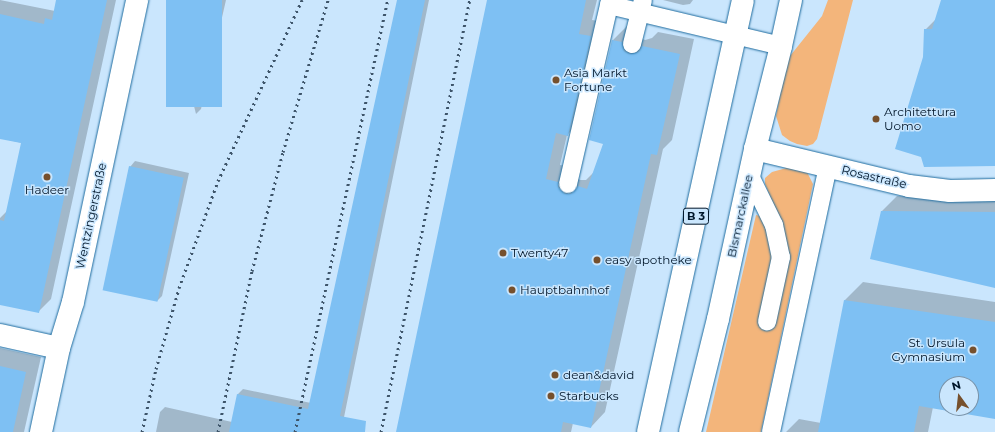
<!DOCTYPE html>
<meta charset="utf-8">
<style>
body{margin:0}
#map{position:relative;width:995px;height:432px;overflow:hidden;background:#cae6fd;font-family:Montserrat,sans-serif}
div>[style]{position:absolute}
.green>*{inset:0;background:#f3b57b}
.shadow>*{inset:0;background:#0003}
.building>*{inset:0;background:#7ec0f3;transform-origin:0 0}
.roads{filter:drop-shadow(0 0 1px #1f6c9f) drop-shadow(0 0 1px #1f6c9f)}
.service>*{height:18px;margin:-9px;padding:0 9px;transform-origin:9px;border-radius:9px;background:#fff}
.minor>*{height:22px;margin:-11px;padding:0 11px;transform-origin:11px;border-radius:11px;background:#fff}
.primary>*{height:22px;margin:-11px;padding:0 11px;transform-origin:11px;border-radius:11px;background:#fff}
.rail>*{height:3px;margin-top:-1.5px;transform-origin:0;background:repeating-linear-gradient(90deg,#3e556a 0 2px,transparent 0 6px)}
.dots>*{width:11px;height:11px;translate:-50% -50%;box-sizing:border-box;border:2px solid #cae6fd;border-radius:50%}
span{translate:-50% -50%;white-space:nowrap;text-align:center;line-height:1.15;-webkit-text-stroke:3px #cae6fd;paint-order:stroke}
.shield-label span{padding:1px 3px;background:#cae6fd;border:1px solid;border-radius:3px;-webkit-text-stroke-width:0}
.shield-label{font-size:11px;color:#00162a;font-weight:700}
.poi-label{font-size:12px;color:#00162a}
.left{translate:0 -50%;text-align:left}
.right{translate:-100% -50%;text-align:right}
.street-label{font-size:12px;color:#00162a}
.north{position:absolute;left:939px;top:376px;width:40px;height:40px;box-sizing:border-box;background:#cae6fd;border:1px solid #7993a9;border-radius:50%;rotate:345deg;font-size:11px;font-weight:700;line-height:16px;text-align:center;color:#00162a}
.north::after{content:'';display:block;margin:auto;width:14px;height:18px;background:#76502d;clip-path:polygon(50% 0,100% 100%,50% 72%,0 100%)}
</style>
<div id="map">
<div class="green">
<div style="clip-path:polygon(828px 0,853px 0,817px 139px,813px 144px,807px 146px,797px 144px,790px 141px,782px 135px,776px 116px,785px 67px,790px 56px,822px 16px)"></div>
<div style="clip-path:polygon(790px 167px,807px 172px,813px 184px,761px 432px,706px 432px,756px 215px,760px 216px,770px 239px,783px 228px,765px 184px,765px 178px,772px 172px)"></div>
</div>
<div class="shadow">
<div style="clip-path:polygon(0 0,55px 11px,57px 0,116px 0,51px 299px,38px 312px,0 304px,0 218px,7px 211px,22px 143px,0 138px)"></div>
<div style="clip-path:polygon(167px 0,226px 0,201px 109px,196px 114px)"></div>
<div style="clip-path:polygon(398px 0,429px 0,341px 432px,156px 432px,160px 412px,165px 407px,232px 422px,238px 394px,243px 389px,311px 403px)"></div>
<div style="clip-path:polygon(488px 0,597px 0,592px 20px,605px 22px,582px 120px,567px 135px,560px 165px,572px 167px,572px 173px,580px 180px,586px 180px,594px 172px,604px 143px,612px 41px,627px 26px,636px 28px,639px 37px,645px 40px,652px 38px,658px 32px,694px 39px,672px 140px,663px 149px,605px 412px,591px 427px,573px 423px,571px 432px,397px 432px)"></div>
<div style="clip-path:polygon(663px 0,693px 0,690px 4px,683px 5px)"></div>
<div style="clip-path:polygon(942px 0,995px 0,995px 166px,924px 57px,925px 30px,937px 18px)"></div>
<div style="clip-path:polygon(135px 161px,189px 173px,162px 296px,157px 301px,130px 167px)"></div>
<div style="clip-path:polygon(897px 196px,995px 197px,995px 287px,882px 211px)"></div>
<div style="clip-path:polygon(evenodd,863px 282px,995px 302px,995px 418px,933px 407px,928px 432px,786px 432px,799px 419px,821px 423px,845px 300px,863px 282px,947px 384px,971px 384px,971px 408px,947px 408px,947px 384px)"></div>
<div style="clip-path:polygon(0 348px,41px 357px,24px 432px,0 432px)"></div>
</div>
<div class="building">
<div style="clip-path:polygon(56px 0,107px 0,39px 313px,0 305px,0 220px,4px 221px,21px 143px,0 139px,0 14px,44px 24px,45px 18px,52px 20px)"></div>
<div style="left:166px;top:0;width:56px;height:107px"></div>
<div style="clip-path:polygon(397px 0,425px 0,340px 416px,366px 421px,365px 432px,229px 432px,237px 394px,308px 409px)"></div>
<div style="clip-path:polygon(487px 0,586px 0,579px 34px,591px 36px,568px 136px,556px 133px,546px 179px,558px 182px,558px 187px,565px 194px,571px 194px,578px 186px,587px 189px,603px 144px,589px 140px,612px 40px,622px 42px,624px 51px,630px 54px,639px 52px,642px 46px,680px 54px,657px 155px,651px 154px,591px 428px,563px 422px,561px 432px,396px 432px)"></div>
<div style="clip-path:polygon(941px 0,995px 0,995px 166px,924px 167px,921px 157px,895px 149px,923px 57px,924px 29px,932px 29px)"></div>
<div style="left:129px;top:166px;width:56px;height:127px;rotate:12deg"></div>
<div style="clip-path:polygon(881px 211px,995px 212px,995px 288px,870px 259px)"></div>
<div style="clip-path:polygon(evenodd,844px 300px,995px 322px,995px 419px,919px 406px,914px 432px,818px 432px,844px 300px,947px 384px,971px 384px,971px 408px,947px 408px,947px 384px)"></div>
<div style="clip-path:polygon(0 366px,26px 372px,13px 432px,0 432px)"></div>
</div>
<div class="roads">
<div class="service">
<div style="left:609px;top:5px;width:177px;rotate:13.4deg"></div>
<div style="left:632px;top:44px;width:45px;rotate:-76deg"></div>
<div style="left:749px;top:174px;width:57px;rotate:63.9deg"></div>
<div style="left:774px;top:225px;width:33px;rotate:78deg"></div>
<div style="left:781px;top:257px;width:66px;rotate:102.2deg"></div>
<div style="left:568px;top:184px;width:189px;rotate:-77.1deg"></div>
<div style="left:771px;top:432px;width:271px;rotate:-77.9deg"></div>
</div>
<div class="minor">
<div style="left:755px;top:149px;width:158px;rotate:13.5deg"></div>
<div style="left:909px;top:186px;width:41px;rotate:7deg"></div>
<div style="left:950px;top:191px;width:45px;rotate:-1.3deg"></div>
<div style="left:0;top:335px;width:60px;rotate:12.4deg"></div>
<div style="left:41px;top:432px;width:86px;rotate:-77.9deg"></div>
<div style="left:59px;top:348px;width:48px;rotate:-73.1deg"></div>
<div style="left:73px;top:302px;width:309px;rotate:-78deg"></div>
</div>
<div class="primary">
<div style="left:648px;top:432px;width:442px;rotate:-77.6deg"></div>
<div style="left:690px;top:432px;width:116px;rotate:-76.1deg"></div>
<div style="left:718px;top:319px;width:174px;rotate:-77.7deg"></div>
<div style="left:755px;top:149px;width:106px;rotate:-75.8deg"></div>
<div style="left:781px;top:46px;width:47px;rotate:-77.7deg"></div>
</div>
</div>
<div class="rail">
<div style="left:142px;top:432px;width:65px;rotate:-77.5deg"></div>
<div style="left:156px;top:369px;width:84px;rotate:-74.1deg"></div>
<div style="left:179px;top:288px;width:114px;rotate:-70deg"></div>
<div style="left:218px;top:181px;width:200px;rotate:-65.1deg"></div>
<div style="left:218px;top:432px;width:165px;rotate:-78.1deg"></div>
<div style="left:252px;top:271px;width:123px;rotate:-75.4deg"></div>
<div style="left:283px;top:152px;width:159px;rotate:-73.5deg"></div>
<div style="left:295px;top:432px;width:442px;rotate:-77.9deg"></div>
<div style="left:381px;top:432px;width:441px;rotate:-78.4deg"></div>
</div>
<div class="dots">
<div style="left:556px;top:80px;background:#76502d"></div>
<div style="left:876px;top:119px;background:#76502d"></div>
<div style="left:47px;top:177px;background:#76502d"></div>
<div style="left:503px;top:253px;background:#76502d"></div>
<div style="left:597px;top:260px;background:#76502d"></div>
<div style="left:512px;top:290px;background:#76502d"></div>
<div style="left:973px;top:350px;background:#76502d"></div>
<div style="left:555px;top:375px;background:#76502d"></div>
<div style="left:551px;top:396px;background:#76502d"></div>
</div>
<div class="shield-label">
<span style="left:696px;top:216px">B 3</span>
</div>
<div class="poi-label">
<span class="left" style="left:564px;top:80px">Asia Markt<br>Fortune</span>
<span class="left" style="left:884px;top:119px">Architettura<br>Uomo</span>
<span style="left:47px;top:190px">Hadeer</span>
<span class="left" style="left:511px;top:253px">Twenty47</span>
<span class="left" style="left:605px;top:260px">easy apotheke</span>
<span class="left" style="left:520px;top:290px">Hauptbahnhof</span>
<span class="right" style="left:965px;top:350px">St. Ursula<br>Gymnasium</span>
<span class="left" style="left:563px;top:375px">dean&amp;david</span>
<span class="left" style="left:559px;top:396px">Starbucks</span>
</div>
<div class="street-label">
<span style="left:874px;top:177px;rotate:13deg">Rosastraße</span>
<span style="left:91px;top:216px;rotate:-78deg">Wentzingerstraße</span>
<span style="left:740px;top:216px;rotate:-78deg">Bismarckallee</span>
</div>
<div class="north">N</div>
</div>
